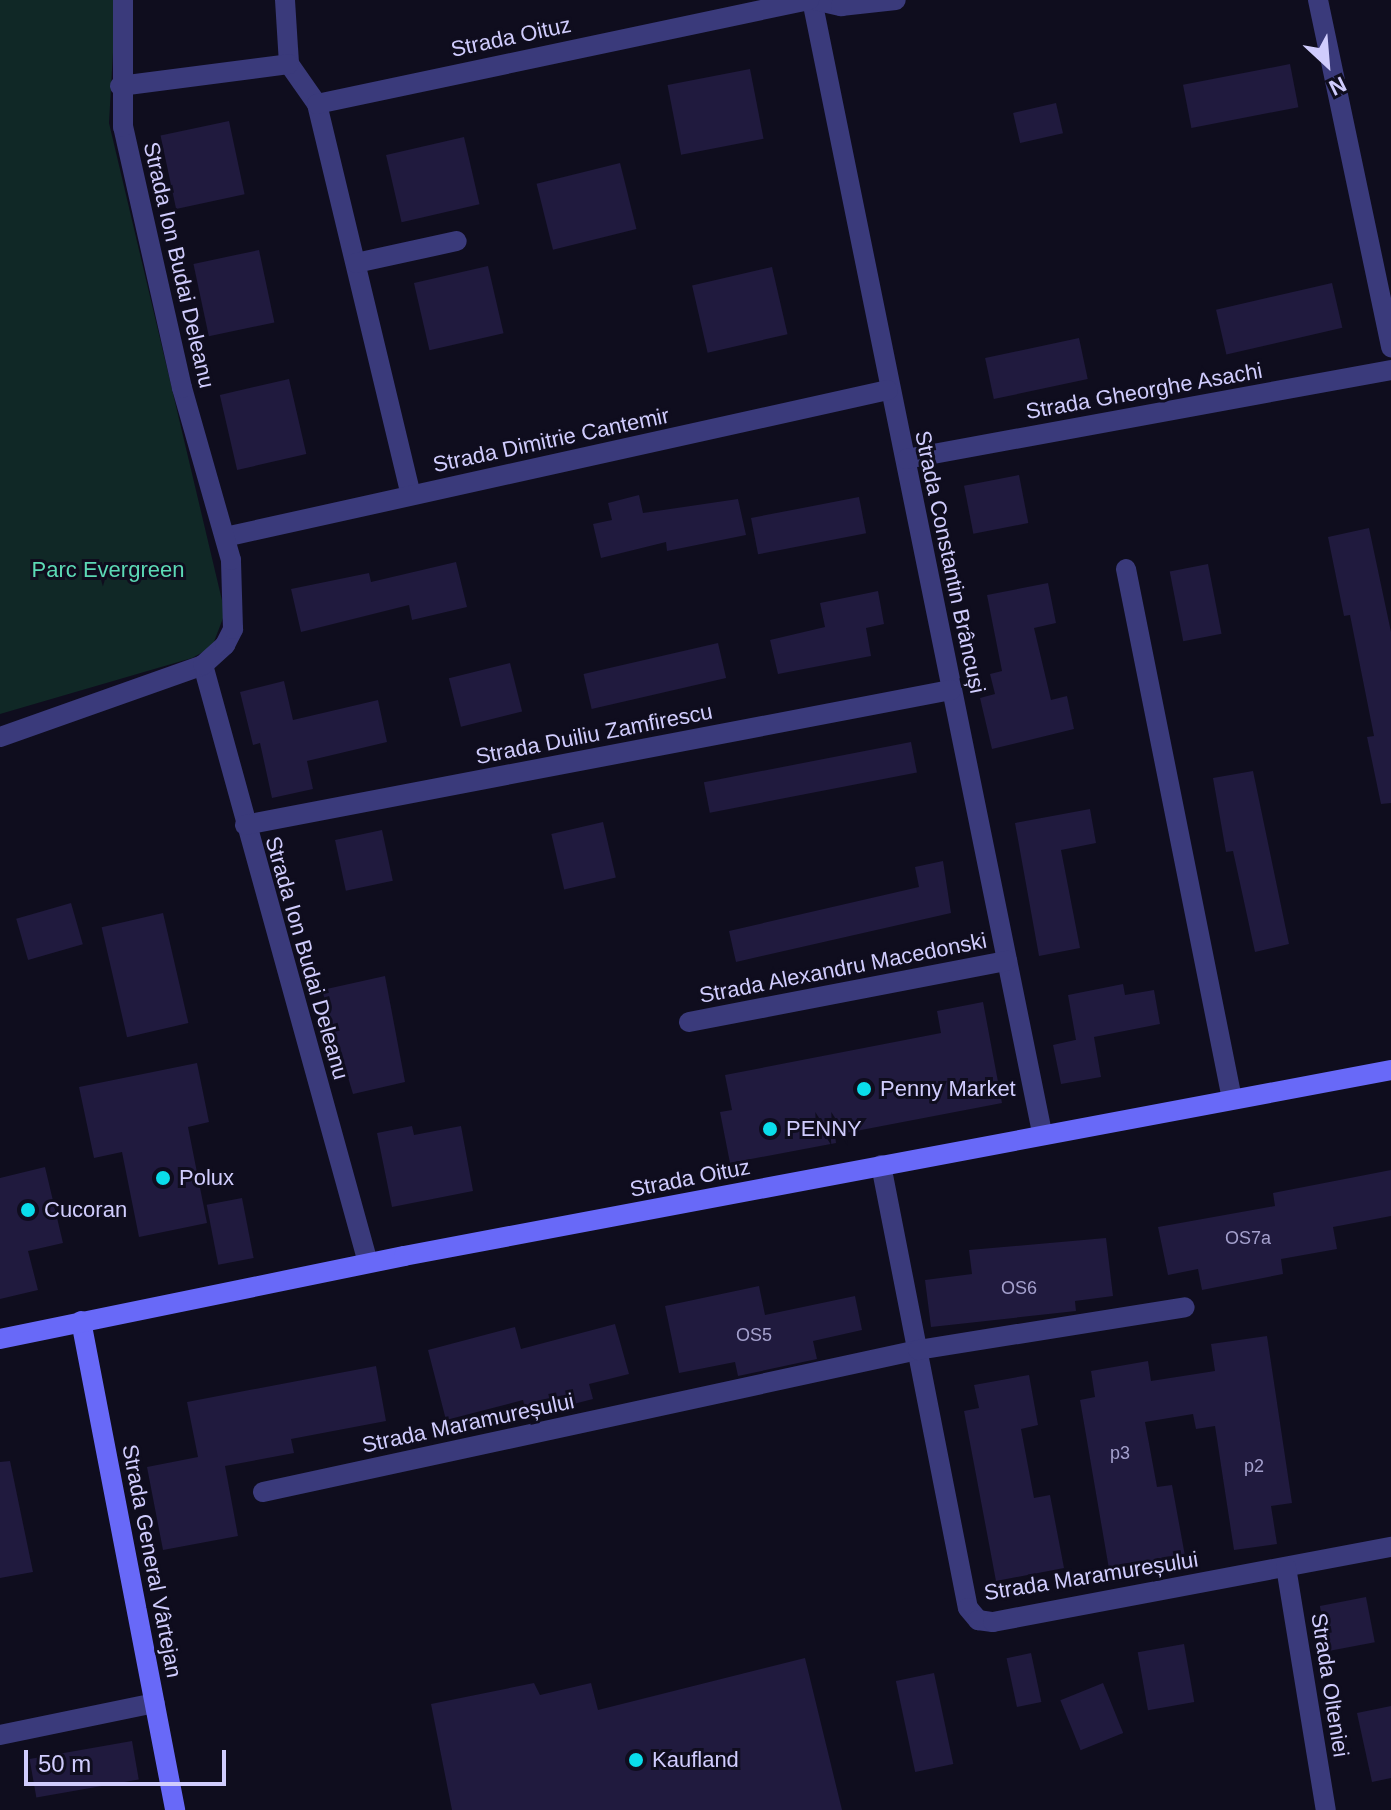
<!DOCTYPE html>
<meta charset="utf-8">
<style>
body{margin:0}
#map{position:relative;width:1391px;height:1810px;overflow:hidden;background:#0f0d1e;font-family:Helvetica,sans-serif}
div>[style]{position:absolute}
.green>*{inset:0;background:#102826}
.building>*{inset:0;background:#201a3e;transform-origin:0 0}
.street>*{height:20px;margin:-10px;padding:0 10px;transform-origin:10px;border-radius:10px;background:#3a3a7b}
.secondary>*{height:20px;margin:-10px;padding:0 10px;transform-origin:10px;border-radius:10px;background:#6869f8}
.dots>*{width:22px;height:22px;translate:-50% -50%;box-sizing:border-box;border:4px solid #0f0d1e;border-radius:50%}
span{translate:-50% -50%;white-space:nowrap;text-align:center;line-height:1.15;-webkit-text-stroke:6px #0f0d1e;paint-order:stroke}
.number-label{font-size:18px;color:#a4a0cd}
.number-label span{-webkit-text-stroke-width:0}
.street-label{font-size:22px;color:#d0ccfd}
.park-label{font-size:22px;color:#5cd9b5}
.poi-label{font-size:22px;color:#d0ccfd}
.left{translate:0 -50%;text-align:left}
.north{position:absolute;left:1287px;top:24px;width:80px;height:80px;-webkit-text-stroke:6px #0f0d1e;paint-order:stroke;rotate:154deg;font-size:22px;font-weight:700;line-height:32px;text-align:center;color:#d0ccfd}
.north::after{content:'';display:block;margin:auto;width:28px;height:36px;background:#d0ccfd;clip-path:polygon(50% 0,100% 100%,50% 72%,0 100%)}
.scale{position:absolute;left:24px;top:1750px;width:202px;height:36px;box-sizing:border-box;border:4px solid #d0ccfd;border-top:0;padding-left:10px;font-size:24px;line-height:28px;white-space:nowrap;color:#d0ccfd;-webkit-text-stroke:6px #0f0d1e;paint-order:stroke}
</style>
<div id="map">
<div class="green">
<div style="clip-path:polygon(0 0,116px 0,109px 123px,225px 613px,212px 647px,192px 658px,0 714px)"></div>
</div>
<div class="building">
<div style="left:1290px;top:64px;width:44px;height:109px;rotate:79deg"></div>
<div style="left:750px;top:69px;width:71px;height:84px;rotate:79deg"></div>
<div style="left:1056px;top:103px;width:31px;height:44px;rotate:77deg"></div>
<div style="left:229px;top:121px;width:75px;height:70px;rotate:78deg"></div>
<div style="left:464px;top:137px;width:69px;height:80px;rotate:77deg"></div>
<div style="left:620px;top:163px;width:68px;height:86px;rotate:76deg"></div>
<div style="left:259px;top:250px;width:74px;height:67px;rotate:78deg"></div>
<div style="left:488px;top:266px;width:69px;height:76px;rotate:77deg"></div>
<div style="left:772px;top:267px;width:69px;height:82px;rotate:77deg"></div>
<div style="left:1332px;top:283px;width:46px;height:119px;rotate:77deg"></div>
<div style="left:1079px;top:338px;width:42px;height:96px;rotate:78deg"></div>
<div style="left:289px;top:379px;width:77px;height:71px;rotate:77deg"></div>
<div style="left:1019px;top:475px;width:49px;height:56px;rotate:79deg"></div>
<div style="clip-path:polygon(639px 495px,643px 513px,738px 499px,746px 535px,667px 551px,666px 542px,601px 558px,593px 524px,612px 520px,608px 503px)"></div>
<div style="left:859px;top:497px;width:37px;height:110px;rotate:79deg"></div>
<div style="clip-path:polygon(1369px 528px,1391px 632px,1391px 803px,1381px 804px,1367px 737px,1374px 736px,1350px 615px,1344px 616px,1328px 537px)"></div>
<div style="clip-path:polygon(456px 562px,467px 607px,412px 620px,409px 605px,301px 632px,291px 589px,369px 573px,371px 582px)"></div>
<div style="left:1208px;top:564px;width:71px;height:39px;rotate:79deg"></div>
<div style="clip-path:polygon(1048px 583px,1056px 623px,1034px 628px,1051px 700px,1067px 696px,1074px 729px,992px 749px,980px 698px,995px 694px,990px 674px,1002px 671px,987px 595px)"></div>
<div style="clip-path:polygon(878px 591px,884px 624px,866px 628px,871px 656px,778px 674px,770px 640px,825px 627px,820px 603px)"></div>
<div style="left:718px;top:643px;width:36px;height:138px;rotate:77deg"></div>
<div style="left:510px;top:663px;width:50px;height:63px;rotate:76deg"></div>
<div style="clip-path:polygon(284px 681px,293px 720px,378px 700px,387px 742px,307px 761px,313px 789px,272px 798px,260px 743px,253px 745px,240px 692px)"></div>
<div style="left:911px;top:742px;width:31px;height:211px;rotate:79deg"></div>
<div style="clip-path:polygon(1253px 771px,1289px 944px,1255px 952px,1233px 851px,1226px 852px,1213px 778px)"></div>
<div style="clip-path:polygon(1090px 809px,1096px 843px,1061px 850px,1080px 948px,1039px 956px,1015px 823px)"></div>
<div style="left:603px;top:822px;width:57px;height:53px;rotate:77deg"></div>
<div style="left:382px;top:830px;width:52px;height:48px;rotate:78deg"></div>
<div style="clip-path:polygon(943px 861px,951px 913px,736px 962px,729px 931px,919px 887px,915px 867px)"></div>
<div style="left:71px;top:903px;width:43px;height:57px;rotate:74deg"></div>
<div style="left:163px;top:913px;width:113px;height:63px;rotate:77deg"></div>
<div style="clip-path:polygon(385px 976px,405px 1082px,353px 1094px,322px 990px)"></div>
<div style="clip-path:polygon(1123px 984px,1125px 995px,1154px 990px,1160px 1024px,1094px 1037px,1101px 1077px,1061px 1084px,1053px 1045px,1084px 1038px,1076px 1040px,1068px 995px)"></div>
<div style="clip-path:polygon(983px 1002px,1002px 1103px,835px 1135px,836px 1143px,730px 1163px,720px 1112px,732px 1110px,725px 1075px,941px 1033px,937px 1011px)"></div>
<div style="clip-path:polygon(197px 1063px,209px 1122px,188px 1127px,207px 1223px,139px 1237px,122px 1152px,94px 1158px,79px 1087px)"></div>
<div style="clip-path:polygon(412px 1126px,414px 1135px,461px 1126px,473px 1191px,392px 1207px,377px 1133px)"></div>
<div style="clip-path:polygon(45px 1167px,63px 1243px,28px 1251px,38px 1290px,0 1299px,0 1178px)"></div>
<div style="clip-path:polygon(1391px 1170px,1391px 1216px,1333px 1227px,1337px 1249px,1281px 1259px,1283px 1274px,1202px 1290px,1198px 1269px,1168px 1275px,1158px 1227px,1275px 1206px,1273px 1193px)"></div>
<div style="left:242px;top:1198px;width:61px;height:36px;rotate:79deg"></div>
<div style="clip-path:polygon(1106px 1238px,1113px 1296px,1075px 1301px,1076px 1311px,931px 1327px,925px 1280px,972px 1274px,969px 1250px)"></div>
<div style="clip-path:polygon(759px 1286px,765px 1315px,855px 1296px,862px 1330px,813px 1341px,817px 1359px,738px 1376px,735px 1362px,679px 1373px,665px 1306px)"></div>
<div style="clip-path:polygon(615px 1324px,629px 1374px,589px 1384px,593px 1399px,527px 1416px,523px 1400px,446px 1420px,428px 1350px,515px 1327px,521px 1349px)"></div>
<div style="clip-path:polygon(1267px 1336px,1292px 1503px,1271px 1506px,1277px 1544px,1234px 1550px,1215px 1426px,1196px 1429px,1193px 1414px,1145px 1422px,1157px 1487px,1172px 1485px,1185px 1556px,1109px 1569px,1080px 1400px,1095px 1397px,1091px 1371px,1148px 1361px,1151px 1381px,1215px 1371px,1211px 1344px)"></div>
<div style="clip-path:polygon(376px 1366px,386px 1421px,291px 1439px,294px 1453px,225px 1466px,238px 1536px,163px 1550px,147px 1467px,198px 1457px,187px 1402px)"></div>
<div style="clip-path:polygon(1029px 1375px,1038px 1425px,1021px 1429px,1034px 1498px,1050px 1495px,1064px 1568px,996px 1581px,964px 1411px,979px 1408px,974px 1385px)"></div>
<div style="clip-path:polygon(10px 1461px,33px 1572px,0 1578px,0 1462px)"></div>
<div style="left:1366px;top:1597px;width:46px;height:47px;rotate:79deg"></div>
<div style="left:1184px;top:1644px;width:59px;height:47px;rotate:80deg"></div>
<div style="left:1031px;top:1653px;width:50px;height:25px;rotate:78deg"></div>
<div style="clip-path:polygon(805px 1658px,842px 1810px,452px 1810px,431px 1704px,534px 1683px,540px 1695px,591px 1683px,598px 1710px)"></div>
<div style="left:934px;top:1673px;width:93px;height:39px;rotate:78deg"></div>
<div style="left:1103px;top:1683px;width:54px;height:46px;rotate:68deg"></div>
<div style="clip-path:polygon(1391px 1706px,1391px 1778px,1372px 1782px,1357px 1713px)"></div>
<div style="left:132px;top:1741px;width:39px;height:104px;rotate:80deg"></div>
</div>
<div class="street">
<div style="left:285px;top:0;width:64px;rotate:86.4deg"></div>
<div style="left:812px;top:0;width:1156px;rotate:78.52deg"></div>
<div style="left:814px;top:0;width:28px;rotate:13deg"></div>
<div style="left:841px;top:6px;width:55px;rotate:-6.2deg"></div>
<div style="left:1318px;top:0;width:355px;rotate:78.1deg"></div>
<div style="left:289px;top:64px;width:49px;rotate:55deg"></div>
<div style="left:317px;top:104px;width:402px;rotate:76.5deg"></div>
<div style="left:120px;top:86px;width:170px;rotate:-7.4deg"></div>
<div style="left:317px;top:104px;width:503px;rotate:-11.94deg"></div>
<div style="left:356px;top:263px;width:103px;rotate:-12.3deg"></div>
<div style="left:906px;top:459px;width:493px;rotate:-10.4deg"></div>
<div style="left:225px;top:537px;width:679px;rotate:-12.5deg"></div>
<div style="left:1126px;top:569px;width:540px;rotate:78.69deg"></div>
<div style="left:203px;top:665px;width:620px;rotate:74.57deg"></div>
<div style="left:0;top:737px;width:215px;rotate:-19.5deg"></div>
<div style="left:203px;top:665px;width:30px;rotate:-42deg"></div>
<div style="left:225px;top:645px;width:18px;rotate:-63deg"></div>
<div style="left:233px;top:629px;width:69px;rotate:-91.7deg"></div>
<div style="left:231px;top:560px;width:179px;rotate:-105.9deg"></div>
<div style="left:182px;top:388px;width:268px;rotate:-102.7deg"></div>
<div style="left:123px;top:127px;width:127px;rotate:-90deg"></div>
<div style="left:245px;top:825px;width:719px;rotate:-10.83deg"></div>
<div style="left:689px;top:1022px;width:324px;rotate:-10.9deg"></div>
<div style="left:881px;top:1165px;width:451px;rotate:78.9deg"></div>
<div style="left:968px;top:1608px;width:16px;rotate:50deg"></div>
<div style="left:978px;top:1620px;width:15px;rotate:8deg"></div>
<div style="left:993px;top:1622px;width:405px;rotate:-10.7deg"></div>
<div style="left:263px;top:1492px;width:670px;rotate:-12.23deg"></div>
<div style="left:918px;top:1350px;width:270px;rotate:-9.1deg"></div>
<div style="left:1286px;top:1567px;width:246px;rotate:80.7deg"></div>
<div style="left:0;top:1735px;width:158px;rotate:-11.7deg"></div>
</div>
<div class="secondary">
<div style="left:81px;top:1321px;width:498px;rotate:79.1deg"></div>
<div style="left:0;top:1339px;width:412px;rotate:-11.6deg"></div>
<div style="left:404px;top:1256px;width:1004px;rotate:-10.67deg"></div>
</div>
<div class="dots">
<div style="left:864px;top:1089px;background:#0addeb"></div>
<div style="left:770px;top:1129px;background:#0addeb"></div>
<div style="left:163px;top:1178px;background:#0addeb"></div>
<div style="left:28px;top:1210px;background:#0addeb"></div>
<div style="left:636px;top:1760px;background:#0addeb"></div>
</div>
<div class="number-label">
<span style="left:1248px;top:1238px">OS7a</span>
<span style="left:1019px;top:1288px">OS6</span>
<span style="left:754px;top:1335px">OS5</span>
<span style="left:1120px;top:1453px">p3</span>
<span style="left:1254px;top:1466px">p2</span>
</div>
<div class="street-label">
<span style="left:511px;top:37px;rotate:-12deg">Strada Oituz</span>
<span style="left:179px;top:265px;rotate:77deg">Strada Ion Budai Deleanu</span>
<span style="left:1144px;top:391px;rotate:-10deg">Strada Gheorghe Asachi</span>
<span style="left:551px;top:440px;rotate:-12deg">Strada Dimitrie Cantemir</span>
<span style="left:950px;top:562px;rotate:78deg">Strada Constantin Brâncuși</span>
<span style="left:594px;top:734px;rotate:-11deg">Strada Duiliu Zamfirescu</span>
<span style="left:307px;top:958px;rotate:74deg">Strada Ion Budai Deleanu</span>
<span style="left:843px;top:968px;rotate:-11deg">Strada Alexandru Macedonski</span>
<span style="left:690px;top:1178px;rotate:-11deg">Strada Oituz</span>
<span style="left:468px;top:1423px;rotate:-12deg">Strada Maramureșului</span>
<span style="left:152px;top:1561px;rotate:79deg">Strada General Vârtejan</span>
<span style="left:1091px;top:1576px;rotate:-9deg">Strada Maramureșului</span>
<span style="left:1330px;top:1685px;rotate:81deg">Strada Olteniei</span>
</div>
<div class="park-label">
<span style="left:108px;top:570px">Parc Evergreen</span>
</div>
<div class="poi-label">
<span class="left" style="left:880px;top:1089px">Penny Market</span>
<span class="left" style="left:786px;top:1129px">PENNY</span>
<span class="left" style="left:179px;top:1178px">Polux</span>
<span class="left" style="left:44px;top:1210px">Cucoran</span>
<span class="left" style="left:652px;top:1760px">Kaufland</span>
</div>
<div class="north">N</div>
<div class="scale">50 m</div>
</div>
